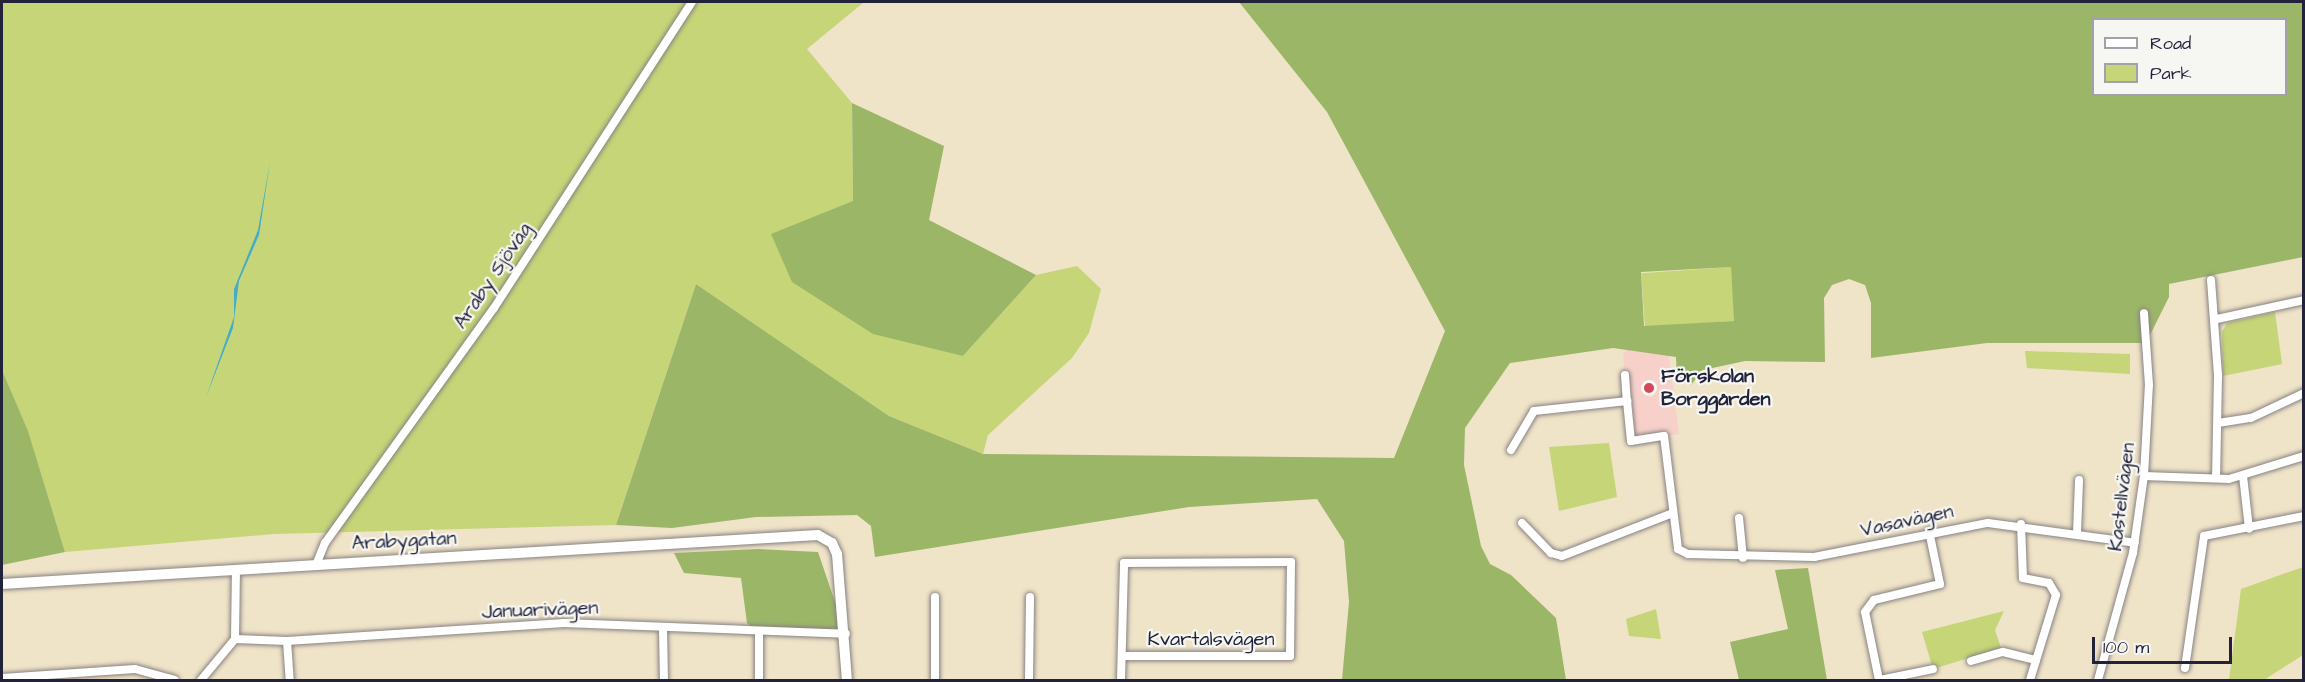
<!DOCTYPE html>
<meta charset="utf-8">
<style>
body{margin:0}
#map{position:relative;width:2305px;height:682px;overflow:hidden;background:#efe3c8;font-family:"Architects Daughter",sans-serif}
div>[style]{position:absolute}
.built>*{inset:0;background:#f7d0ca}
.green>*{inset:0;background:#c5d577;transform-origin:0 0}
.forest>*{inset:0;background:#9cb668}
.water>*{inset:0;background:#47adc7}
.roads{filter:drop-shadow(0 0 2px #888282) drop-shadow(0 0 2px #888282)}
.minor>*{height:8px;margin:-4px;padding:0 4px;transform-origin:4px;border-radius:4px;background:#fff}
.tertiary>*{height:10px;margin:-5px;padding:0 5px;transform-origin:5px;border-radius:5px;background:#fff}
.dots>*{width:16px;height:16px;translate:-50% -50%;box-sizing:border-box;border:3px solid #f6f6f2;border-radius:50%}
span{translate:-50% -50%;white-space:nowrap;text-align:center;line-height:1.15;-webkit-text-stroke:4.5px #f6f6f2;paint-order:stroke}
.street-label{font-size:20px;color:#22223b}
.poi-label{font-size:20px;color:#22223b;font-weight:700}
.left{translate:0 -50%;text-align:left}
.frame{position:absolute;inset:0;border:3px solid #22223b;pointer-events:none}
.legend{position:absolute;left:2092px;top:18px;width:195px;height:78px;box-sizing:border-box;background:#f6f6f2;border:2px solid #a1a1a9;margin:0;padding:8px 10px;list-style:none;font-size:18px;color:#22223b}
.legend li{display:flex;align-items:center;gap:12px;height:30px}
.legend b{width:30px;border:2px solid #a1a1a9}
.scale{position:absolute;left:2092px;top:637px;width:140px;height:27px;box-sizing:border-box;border:3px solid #22223b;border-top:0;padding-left:8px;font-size:18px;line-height:21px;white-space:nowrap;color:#22223b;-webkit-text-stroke:4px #f6f6f2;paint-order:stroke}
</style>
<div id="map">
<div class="built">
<div style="clip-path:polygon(1667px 343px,1679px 434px,1631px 441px,1623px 355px,1629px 347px)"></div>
</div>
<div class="green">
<div style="clip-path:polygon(2px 2px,864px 2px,807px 49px,852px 103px,853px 202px,821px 215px,963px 356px,1036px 275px,1077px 266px,1101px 289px,1089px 333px,1072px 358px,988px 435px,983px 454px,889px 416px,696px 284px,616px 525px,274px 534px,65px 552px,28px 432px,2px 370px)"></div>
<div style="left:1731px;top:267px;width:54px;height:90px;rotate:86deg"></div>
<div style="clip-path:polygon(2275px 312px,2282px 364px,2223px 376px,2222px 332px,2227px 323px)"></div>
<div style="clip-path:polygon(2025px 351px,2130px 354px,2130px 374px,2027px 368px)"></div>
<div style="clip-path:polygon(1609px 443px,1617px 497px,1559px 511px,1549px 447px)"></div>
<div style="clip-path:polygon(2303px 567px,2303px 655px,2264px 680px,2229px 680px,2241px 589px)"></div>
<div style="clip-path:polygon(1656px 609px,1661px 639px,1629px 636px,1626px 619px)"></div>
<div style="clip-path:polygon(2004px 611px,1995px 630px,2001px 648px,1933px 669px,1922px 632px)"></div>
</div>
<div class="forest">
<div style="clip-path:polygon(evenodd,1239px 2px,2303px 2px,2303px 257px,2169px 284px,2169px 297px,2146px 343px,1987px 343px,1871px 358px,1871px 303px,1865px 285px,1849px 279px,1832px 285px,1824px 298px,1825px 362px,1745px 361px,1703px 370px,1691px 385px,1677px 378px,1676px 357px,1613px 348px,1510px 363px,1465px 428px,1464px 465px,1481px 546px,1490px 564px,1511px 575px,1556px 618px,1566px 680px,1342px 680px,1349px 602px,1344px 541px,1317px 499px,1189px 507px,875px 557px,871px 526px,857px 515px,756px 517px,672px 528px,616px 525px,696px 284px,889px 416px,983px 454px,1394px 458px,1445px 331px,1327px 112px,1239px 2px,2094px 20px,2286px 20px,2286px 94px,2094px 94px,2094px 20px,1239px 2px,1731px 267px,1734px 321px,1644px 326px,1641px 272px,1731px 267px)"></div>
<div style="clip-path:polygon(852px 103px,944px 146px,929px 220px,1036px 275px,963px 356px,873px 334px,792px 282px,771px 234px,853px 201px)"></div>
<div style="clip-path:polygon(2px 370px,28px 431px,65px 552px,2px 565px)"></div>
<div style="clip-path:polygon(758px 549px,818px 552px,846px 634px,759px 634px,747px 623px,741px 578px,684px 573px,674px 553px)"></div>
<div style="clip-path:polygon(1808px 568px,1827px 680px,1739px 680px,1730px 642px,1788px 629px,1775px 570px)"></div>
</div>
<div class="water">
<div style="clip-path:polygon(270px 162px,259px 235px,239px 281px,233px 328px,206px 397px,234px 317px,234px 289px,258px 230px)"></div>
</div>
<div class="roads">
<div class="minor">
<div style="left:2211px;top:280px;width:96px;rotate:85.8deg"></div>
<div style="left:2218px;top:376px;width:102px;rotate:91.1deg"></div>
<div style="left:2217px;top:319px;width:89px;rotate:-12.3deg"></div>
<div style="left:1625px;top:375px;width:26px;rotate:86deg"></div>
<div style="left:2218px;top:423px;width:33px;rotate:-9deg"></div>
<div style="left:2251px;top:418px;width:59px;rotate:-25.3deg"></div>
<div style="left:1511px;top:450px;width:45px;rotate:-59.5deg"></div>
<div style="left:1534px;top:411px;width:94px;rotate:-6.1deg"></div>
<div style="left:1627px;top:401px;width:40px;rotate:84.3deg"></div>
<div style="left:1631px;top:441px;width:33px;rotate:-9deg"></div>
<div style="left:1664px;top:436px;width:114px;rotate:82.9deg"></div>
<div style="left:1678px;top:549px;width:11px;rotate:27deg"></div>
<div style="left:1688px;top:554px;width:126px;rotate:1.4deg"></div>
<div style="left:1814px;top:557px;width:177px;rotate:-11.1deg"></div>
<div style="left:1988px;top:523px;width:148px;rotate:7.7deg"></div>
<div style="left:2144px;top:476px;width:85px;rotate:2deg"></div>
<div style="left:2229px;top:479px;width:78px;rotate:-17deg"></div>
<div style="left:2243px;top:476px;width:53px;rotate:83.5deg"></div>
<div style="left:1739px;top:518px;width:40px;rotate:84.3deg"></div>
<div style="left:1522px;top:523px;width:42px;rotate:46deg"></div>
<div style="left:1551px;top:553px;width:11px;rotate:15deg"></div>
<div style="left:1562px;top:556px;width:119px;rotate:-21.2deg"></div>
<div style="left:2021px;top:524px;width:54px;rotate:87.9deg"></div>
<div style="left:2023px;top:578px;width:26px;rotate:11deg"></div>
<div style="left:2049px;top:583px;width:14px;rotate:60deg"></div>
<div style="left:2056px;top:595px;width:89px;rotate:107deg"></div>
<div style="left:2077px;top:533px;width:53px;rotate:-87.8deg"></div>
<div style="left:316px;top:565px;width:24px;rotate:-68deg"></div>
<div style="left:325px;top:543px;width:289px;rotate:-54.3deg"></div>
<div style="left:494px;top:308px;width:364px;rotate:-57.1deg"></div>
<div style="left:663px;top:629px;width:51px;rotate:88.9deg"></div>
<div style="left:759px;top:634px;width:46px;rotate:90deg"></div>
<div style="left:235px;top:639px;width:52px;rotate:2.2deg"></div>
<div style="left:287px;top:641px;width:278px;rotate:-3.7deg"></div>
<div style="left:564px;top:623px;width:282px;rotate:2.2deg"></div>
<div style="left:287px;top:641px;width:39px;rotate:86deg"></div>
<div style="left:1971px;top:661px;width:33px;rotate:-16deg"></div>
<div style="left:2003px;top:652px;width:34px;rotate:14deg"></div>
<div style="left:2185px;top:668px;width:133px;rotate:-81.8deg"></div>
<div style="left:2204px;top:536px;width:102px;rotate:-11.3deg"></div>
<div style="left:2px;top:678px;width:133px;rotate:-3.9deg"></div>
<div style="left:135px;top:669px;width:41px;rotate:15.4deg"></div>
<div style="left:201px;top:680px;width:53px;rotate:-50.3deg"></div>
<div style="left:235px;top:639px;width:68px;rotate:-89.2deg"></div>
<div style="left:935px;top:680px;width:83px;rotate:-90deg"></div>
<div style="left:1029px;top:680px;width:83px;rotate:-89.3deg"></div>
<div style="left:1121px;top:680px;width:117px;rotate:-88.5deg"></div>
<div style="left:1124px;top:563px;width:167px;rotate:-0.3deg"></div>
<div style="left:1291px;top:562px;width:94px;rotate:90.6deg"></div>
<div style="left:1290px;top:656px;width:168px;rotate:180deg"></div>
<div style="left:1879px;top:680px;width:69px;rotate:-101.6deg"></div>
<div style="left:1865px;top:612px;width:15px;rotate:-53deg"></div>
<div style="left:1874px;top:600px;width:68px;rotate:-13.6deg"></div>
<div style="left:1940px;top:584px;width:54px;rotate:-101.7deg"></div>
<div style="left:1880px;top:680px;width:54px;rotate:-11.7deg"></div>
<div style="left:2098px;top:680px;width:132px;rotate:-74.6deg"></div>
<div style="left:2133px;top:553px;width:78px;rotate:-81.9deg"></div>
<div style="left:2144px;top:476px;width:91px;rotate:-86.9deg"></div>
<div style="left:2149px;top:385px;width:72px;rotate:-94deg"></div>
</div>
<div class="tertiary">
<div style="left:2px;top:584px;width:817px;rotate:-3.44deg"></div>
<div style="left:818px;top:535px;width:16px;rotate:30deg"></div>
<div style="left:832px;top:543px;width:12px;rotate:66deg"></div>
<div style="left:837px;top:554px;width:126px;rotate:85.5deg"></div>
</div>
</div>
<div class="dots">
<div style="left:1649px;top:388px;background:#d1495b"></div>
</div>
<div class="street-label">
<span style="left:493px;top:276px;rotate:-56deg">Araby Sjöväg</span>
<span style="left:2122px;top:497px;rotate:-83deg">Kastellvägen</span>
<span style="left:1907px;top:521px;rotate:-12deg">Vasavägen</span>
<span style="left:404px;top:541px;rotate:-3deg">Arabygatan</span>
<span style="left:540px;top:610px;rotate:-2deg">Januarivägen</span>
<span style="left:1211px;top:639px">Kvartalsvägen</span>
</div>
<div class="poi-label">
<span class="left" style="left:1661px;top:388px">Förskolan<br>Borggården</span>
</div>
<div class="frame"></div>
<ul class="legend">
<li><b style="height:8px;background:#fff"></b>Road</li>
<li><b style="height:16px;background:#c5d577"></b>Park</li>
</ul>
<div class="scale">100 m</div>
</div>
